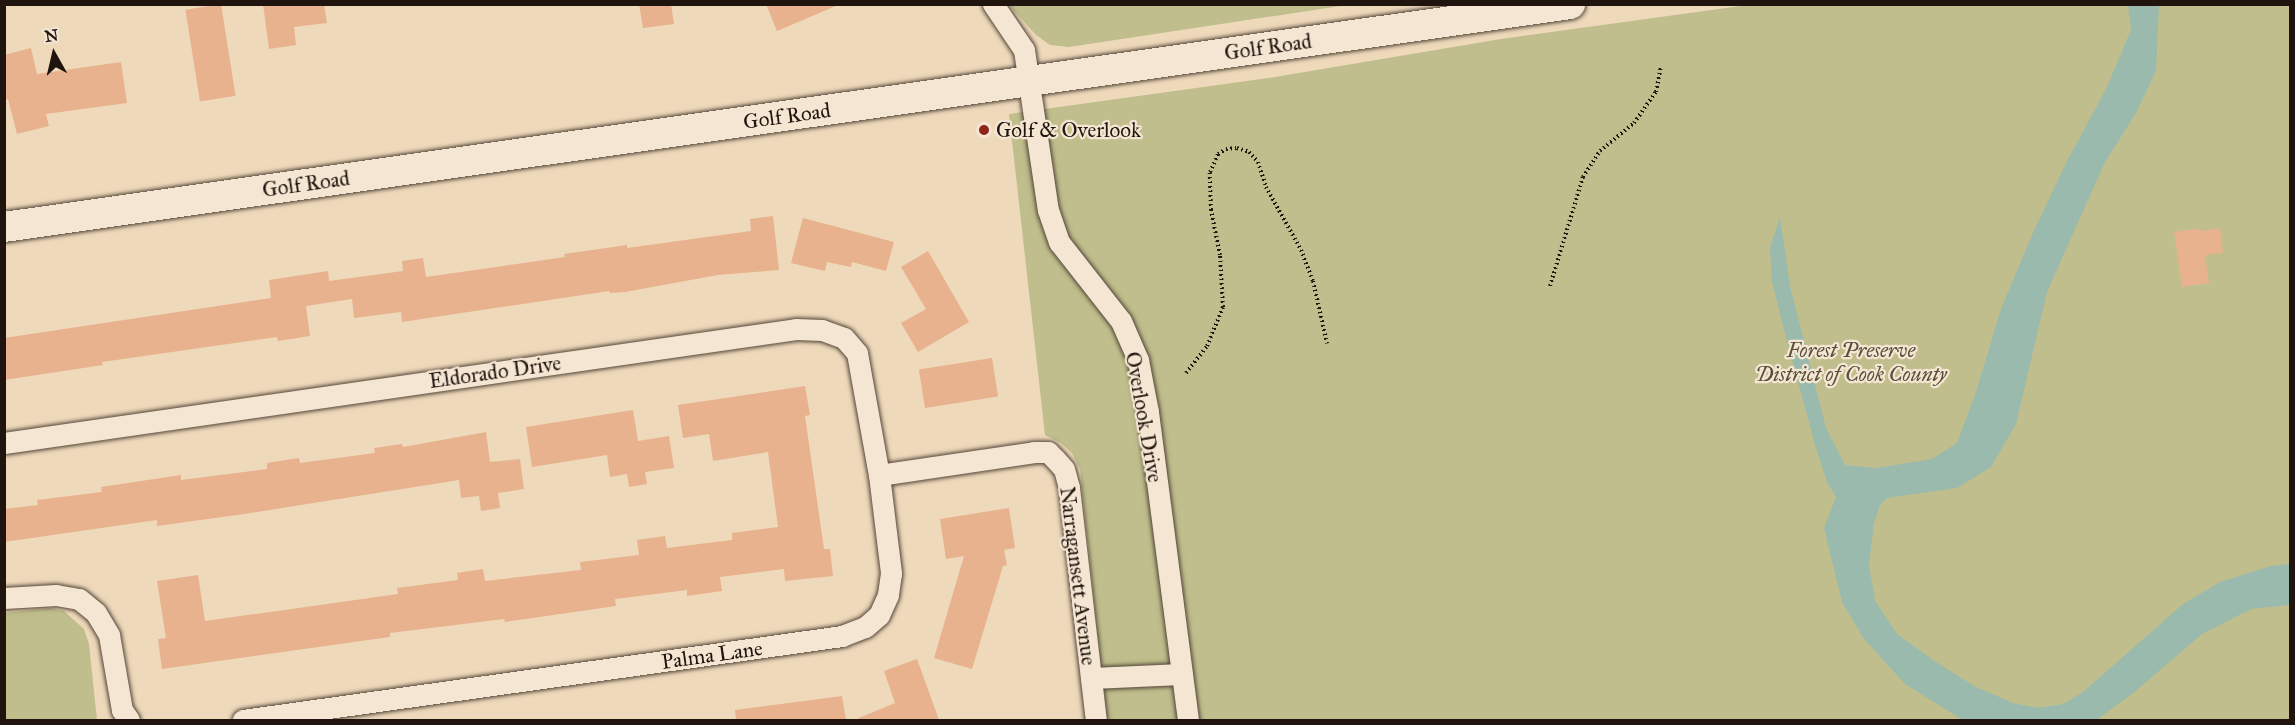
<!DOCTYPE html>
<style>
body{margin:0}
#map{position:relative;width:2295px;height:725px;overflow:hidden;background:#efd9bb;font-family:"IM FELL Great Primer",serif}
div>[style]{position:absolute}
.green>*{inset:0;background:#bfbe8c}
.water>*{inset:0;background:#9abaae}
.building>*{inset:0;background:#e7b28d;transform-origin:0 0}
.path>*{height:4px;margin-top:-2px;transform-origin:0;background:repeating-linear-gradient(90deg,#1f150e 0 1.5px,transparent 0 4.5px)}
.roads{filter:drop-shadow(0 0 2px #534639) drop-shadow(0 0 2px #534639)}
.minor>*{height:21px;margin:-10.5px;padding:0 10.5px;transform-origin:10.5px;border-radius:10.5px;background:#f5e6d3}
.secondary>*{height:30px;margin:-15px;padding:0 15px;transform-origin:15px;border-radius:15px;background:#f5e6d3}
.dots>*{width:16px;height:16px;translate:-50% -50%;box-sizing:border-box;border:3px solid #f5e6d3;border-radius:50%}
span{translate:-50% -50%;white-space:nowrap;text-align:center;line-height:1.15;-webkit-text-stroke:4.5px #f5e6d3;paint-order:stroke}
.street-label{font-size:21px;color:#1f150e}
.poi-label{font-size:21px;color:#1f150e}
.left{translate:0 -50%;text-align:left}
.park-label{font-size:21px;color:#57503a;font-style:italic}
.frame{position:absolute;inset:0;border:6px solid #1f150e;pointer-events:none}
.north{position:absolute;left:24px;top:24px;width:60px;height:60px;-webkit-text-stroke:4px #f5e6d3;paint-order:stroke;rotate:352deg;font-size:16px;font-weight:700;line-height:24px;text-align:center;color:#1f150e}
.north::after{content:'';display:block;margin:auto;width:21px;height:27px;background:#1f150e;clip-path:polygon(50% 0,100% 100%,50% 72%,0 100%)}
</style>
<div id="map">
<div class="green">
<div style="clip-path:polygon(1009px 5px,1347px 5px,1069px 47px,1050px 45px,1036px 35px)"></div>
<div style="clip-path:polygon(1748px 5px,2290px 5px,2290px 720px,1107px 720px,1080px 469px,1072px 453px,1061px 443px,1045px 435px,1009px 114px,1275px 77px,1501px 39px)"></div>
<div style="clip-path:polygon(51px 608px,64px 611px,84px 629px,89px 644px,97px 720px,5px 720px,5px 613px)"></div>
</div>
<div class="water">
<div style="clip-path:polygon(2128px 5px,2159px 5px,2156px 71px,2136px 113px,2105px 162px,2047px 292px,2016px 424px,1991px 467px,1957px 488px,1887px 498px,1880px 505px,1874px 523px,1869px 565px,1875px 601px,1897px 634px,1933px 660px,1974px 686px,2013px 703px,2038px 708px,2063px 704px,2083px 692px,2183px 604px,2220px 582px,2271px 566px,2290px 564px,2290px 605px,2251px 609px,2202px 634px,2132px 694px,2096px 720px,1963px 720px,1905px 684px,1864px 639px,1842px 602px,1824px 528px,1836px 497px,1827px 482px,1815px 445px,1782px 322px,1772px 281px,1770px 248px,1780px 217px,1790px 286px,1826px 428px,1845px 465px,1877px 468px,1932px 459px,1957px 443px,1976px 392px,2001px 309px,2032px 235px,2066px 163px,2106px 89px,2131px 30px)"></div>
</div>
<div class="building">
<div style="left:221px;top:4px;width:93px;height:36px;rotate:81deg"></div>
<div style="clip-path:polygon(263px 4px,324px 4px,327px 23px,294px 27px,296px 45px,269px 49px)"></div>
<div style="clip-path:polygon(639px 4px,671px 4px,674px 24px,643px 28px)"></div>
<div style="clip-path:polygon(766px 4px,838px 4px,838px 5px,777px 31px)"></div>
<div style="clip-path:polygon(31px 48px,37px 74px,121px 62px,127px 103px,46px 114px,49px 126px,17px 134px,8px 99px,4px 100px,4px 55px)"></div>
<div style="clip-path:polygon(773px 216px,779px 270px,718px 275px,625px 292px,610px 293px,609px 291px,402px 322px,401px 312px,354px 318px,352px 299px,306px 306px,310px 336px,278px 341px,277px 337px,102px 362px,103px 365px,4px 380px,4px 338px,271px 298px,269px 280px,328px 271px,329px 281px,403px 271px,402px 261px,423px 258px,426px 277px,565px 257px,564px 254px,627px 245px,627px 248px,751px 231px,750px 219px)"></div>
<div style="clip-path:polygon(803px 218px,894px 242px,886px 271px,852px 262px,851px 267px,827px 262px,825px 271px,791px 263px)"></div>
<div style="clip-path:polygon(2200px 228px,2200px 231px,2220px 228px,2223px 253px,2205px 255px,2209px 283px,2182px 287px,2174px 232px)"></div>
<div style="clip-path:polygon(928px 251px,969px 322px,918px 352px,901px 323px,926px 309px,901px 267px)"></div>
<div style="left:992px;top:358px;width:39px;height:74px;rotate:81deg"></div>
<div style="clip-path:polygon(805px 386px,810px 415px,805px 416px,824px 549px,830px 549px,833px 576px,785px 581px,784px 569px,720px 577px,722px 591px,687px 596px,687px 590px,615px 599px,616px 606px,505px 622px,504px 619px,390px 633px,390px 637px,162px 669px,158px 639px,166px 638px,157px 581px,198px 575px,205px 621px,398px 594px,397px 588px,458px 580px,457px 573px,483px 569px,485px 581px,581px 570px,580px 562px,639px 555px,637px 540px,665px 536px,667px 548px,732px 540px,732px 533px,778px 527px,768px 452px,713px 461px,709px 434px,683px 438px,678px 405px)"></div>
<div style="clip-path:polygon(633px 410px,638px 441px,669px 436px,674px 468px,645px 472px,647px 484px,629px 487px,627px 474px,610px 477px,607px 455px,532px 467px,526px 427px)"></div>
<div style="clip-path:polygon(486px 432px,490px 462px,520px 459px,524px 489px,498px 493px,500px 508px,481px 511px,479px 496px,461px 498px,459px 480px,244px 514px,157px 526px,157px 520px,4px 542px,4px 509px,38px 505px,37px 500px,102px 492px,101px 487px,181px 475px,181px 480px,267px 469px,267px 463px,299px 458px,300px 463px,375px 453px,374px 448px,402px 444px,403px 447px)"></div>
<div style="clip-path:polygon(1009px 508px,1015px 548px,1004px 550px,1007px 565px,1003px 566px,972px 669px,934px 658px,964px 556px,946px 559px,940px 519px)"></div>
<div style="clip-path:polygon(917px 659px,939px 720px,854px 720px,895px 703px,884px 671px)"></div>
<div style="clip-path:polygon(842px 696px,846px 720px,736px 720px,735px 710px)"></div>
</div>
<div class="path">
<div style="left:1550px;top:286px;width:114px;rotate:-73.2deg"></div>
<div style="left:1583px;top:177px;width:31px;rotate:-57deg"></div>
<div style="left:1600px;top:151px;width:44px;rotate:-39.5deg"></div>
<div style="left:1634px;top:123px;width:38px;rotate:-55deg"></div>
<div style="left:1656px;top:92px;width:26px;rotate:-79deg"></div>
<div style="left:1186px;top:373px;width:34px;rotate:-52deg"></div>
<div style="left:1207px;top:346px;width:42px;rotate:-67.7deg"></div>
<div style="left:1223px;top:307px;width:52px;rotate:-93.3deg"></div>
<div style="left:1220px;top:255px;width:46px;rotate:-101.3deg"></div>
<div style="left:1211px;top:210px;width:38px;rotate:-92deg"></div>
<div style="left:1210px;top:172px;width:20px;rotate:-66deg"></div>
<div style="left:1218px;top:154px;width:9px;rotate:-32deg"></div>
<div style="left:1226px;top:149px;width:11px;rotate:-5deg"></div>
<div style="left:1237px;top:148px;width:13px;rotate:18deg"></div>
<div style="left:1249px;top:152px;width:13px;rotate:48deg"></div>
<div style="left:1258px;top:162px;width:26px;rotate:72deg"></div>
<div style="left:1266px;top:187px;width:72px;rotate:60.9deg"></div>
<div style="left:1301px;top:250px;width:33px;rotate:69deg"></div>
<div style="left:1313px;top:281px;width:64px;rotate:77.3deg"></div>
</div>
<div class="roads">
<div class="minor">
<div style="left:993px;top:4px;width:55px;rotate:56deg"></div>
<div style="left:1024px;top:50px;width:162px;rotate:81.5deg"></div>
<div style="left:1048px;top:210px;width:34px;rotate:71deg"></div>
<div style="left:1059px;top:242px;width:100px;rotate:51.9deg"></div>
<div style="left:1121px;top:321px;width:43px;rotate:66.4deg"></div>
<div style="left:1138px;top:360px;width:53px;rotate:79.1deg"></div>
<div style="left:1148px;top:412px;width:311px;rotate:82.6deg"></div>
<div style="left:4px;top:443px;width:800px;rotate:-8.19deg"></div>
<div style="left:796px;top:329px;width:26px;rotate:2deg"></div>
<div style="left:822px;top:330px;width:23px;rotate:20deg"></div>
<div style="left:844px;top:338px;width:20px;rotate:49deg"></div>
<div style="left:857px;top:353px;width:124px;rotate:79.8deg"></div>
<div style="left:879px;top:475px;width:99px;rotate:83deg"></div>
<div style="left:891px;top:573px;width:22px;rotate:98deg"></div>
<div style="left:888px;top:595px;width:22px;rotate:114deg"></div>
<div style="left:879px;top:615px;width:18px;rotate:139deg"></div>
<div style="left:865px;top:627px;width:25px;rotate:159deg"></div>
<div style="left:842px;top:636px;width:605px;rotate:172.02deg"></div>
<div style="left:879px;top:475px;width:157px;rotate:-8.4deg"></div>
<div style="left:1034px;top:452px;width:14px"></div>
<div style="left:1048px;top:452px;width:10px;rotate:45deg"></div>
<div style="left:1055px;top:459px;width:13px;rotate:48deg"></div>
<div style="left:1064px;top:469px;width:20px;rotate:75deg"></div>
<div style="left:1069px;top:488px;width:234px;rotate:83.4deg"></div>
<div style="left:4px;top:598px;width:52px;rotate:-3.3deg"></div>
<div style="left:56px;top:595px;width:23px;rotate:10deg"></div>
<div style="left:79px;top:599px;width:22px;rotate:39deg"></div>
<div style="left:96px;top:613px;width:26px;rotate:59deg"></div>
<div style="left:109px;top:635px;width:76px;rotate:80.2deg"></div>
<div style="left:122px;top:710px;width:12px;rotate:55deg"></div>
<div style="left:1091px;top:678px;width:91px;rotate:-2.5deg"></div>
</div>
<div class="secondary">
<div style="left:4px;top:227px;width:1582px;rotate:-8.1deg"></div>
</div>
</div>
<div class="dots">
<div style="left:984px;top:130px;background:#8f2418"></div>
</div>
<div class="street-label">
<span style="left:1268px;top:47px;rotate:-8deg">Golf Road</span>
<span style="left:787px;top:116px;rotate:-8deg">Golf Road</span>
<span style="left:306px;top:184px;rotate:-8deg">Golf Road</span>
<span style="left:495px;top:372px;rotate:-8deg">Eldorado Drive</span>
<span style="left:1144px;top:417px;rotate:80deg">Overlook Drive</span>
<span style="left:1078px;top:576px;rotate:83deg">Narragansett Avenue</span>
<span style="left:712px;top:655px;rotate:-8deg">Palma Lane</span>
</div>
<div class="poi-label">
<span class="left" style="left:996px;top:130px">Golf &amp; Overlook</span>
</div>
<div class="park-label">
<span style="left:1851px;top:362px">Forest Preserve<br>District of Cook County</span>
</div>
<div class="frame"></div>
<div class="north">N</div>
</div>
